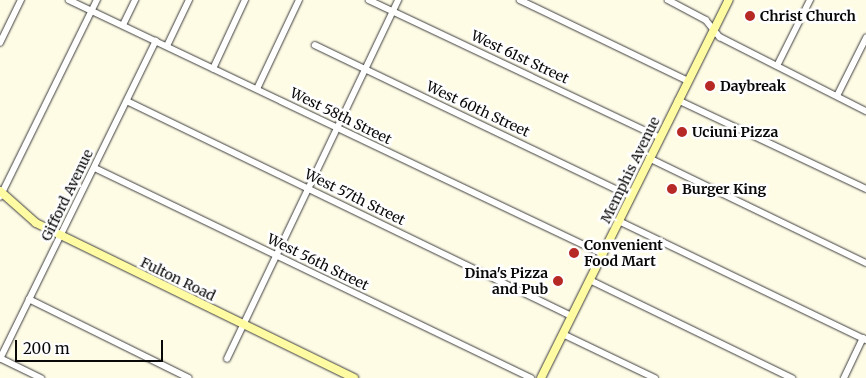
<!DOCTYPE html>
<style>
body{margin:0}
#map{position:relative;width:866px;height:378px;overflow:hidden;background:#fffce6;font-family:Merriweather,serif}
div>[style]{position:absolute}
.roads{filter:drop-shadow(0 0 1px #3c3c3c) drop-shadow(0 0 1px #3c3c3c)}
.minor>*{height:5.5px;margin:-2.75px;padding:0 2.75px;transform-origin:2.75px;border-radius:2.75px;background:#fff}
.secondary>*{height:8px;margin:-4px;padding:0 4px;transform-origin:4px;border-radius:4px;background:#fefba2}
.dots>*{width:14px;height:14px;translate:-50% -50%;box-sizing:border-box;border:2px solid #fff;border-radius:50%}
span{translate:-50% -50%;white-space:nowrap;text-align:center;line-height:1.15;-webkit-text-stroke:5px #fff;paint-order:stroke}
.poi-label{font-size:14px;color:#090909;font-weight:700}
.left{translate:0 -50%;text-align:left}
.right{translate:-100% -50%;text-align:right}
.street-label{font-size:14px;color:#090909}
.scale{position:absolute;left:15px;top:340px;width:148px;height:22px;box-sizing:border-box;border:2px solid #090909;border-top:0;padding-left:6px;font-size:15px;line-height:18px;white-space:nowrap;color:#090909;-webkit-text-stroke:4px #fff;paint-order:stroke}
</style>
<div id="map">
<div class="roads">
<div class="minor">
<div style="left:69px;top:0;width:591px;rotate:25.44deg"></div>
<div style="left:369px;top:0;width:321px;rotate:25.3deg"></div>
<div style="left:520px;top:0;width:187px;rotate:25.7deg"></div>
<div style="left:668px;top:0;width:43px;rotate:27.8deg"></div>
<div style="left:706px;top:20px;width:22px;rotate:51deg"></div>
<div style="left:720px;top:37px;width:164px;rotate:26.9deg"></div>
<div style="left:123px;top:25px;width:28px;rotate:-64deg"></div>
<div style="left:0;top:43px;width:48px;rotate:-64deg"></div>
<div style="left:315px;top:45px;width:349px;rotate:25.6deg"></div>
<div style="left:167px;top:46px;width:51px;rotate:-64.4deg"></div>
<div style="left:777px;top:66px;width:74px;rotate:-63.4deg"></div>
<div style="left:213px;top:69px;width:76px;rotate:-65.1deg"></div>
<div style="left:257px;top:89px;width:98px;rotate:-64.7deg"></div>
<div style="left:837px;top:96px;width:65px;rotate:-63.4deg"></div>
<div style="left:678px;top:100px;width:208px;rotate:25.3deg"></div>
<div style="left:127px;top:101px;width:494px;rotate:25.8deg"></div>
<div style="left:649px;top:158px;width:241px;rotate:25.8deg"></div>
<div style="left:95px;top:168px;width:484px;rotate:25.7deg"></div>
<div style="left:0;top:197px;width:220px;rotate:-63.8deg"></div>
<div style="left:619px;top:221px;width:274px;rotate:25.7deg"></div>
<div style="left:590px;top:280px;width:225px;rotate:25.9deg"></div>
<div style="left:29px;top:299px;width:178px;rotate:26.3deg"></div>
<div style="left:563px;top:334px;width:102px;rotate:25.6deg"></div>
<div style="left:0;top:358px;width:46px;rotate:26deg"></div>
<div style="left:0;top:359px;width:354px;rotate:-63.9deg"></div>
<div style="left:227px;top:359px;width:398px;rotate:-64.5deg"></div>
<div style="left:844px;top:378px;width:44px;rotate:-64.6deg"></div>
</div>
<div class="secondary">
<div style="left:0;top:191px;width:48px;rotate:41.6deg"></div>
<div style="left:36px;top:223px;width:354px;rotate:26deg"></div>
<div style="left:541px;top:378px;width:422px;rotate:-63.6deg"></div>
</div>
</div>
<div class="dots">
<div style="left:750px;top:16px;background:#b62925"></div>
<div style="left:710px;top:86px;background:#b62925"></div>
<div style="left:682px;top:132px;background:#b62925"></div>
<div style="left:672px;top:189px;background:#b62925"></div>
<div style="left:574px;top:253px;background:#b62925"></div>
<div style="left:558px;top:281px;background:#b62925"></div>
</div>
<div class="poi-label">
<span class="left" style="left:760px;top:16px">Christ Church</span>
<span class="left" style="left:720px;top:86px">Daybreak</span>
<span class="left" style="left:692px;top:132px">Uciuni Pizza</span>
<span class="left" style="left:682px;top:189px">Burger King</span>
<span class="left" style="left:584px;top:253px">Convenient<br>Food Mart</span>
<span class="right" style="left:548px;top:281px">Dina's Pizza<br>and Pub</span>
</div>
<div class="street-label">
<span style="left:520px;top:57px;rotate:25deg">West 61st Street</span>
<span style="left:478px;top:109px;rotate:25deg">West 60th Street</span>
<span style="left:341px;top:116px;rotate:26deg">West 58th Street</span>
<span style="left:630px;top:170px;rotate:-64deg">Memphis Avenue</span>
<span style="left:67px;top:195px;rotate:-64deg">Gifford Avenue</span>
<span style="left:355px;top:197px;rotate:26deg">West 57th Street</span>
<span style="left:318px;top:262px;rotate:26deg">West 56th Street</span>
<span style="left:178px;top:279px;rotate:26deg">Fulton Road</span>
</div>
<div class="scale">200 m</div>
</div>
